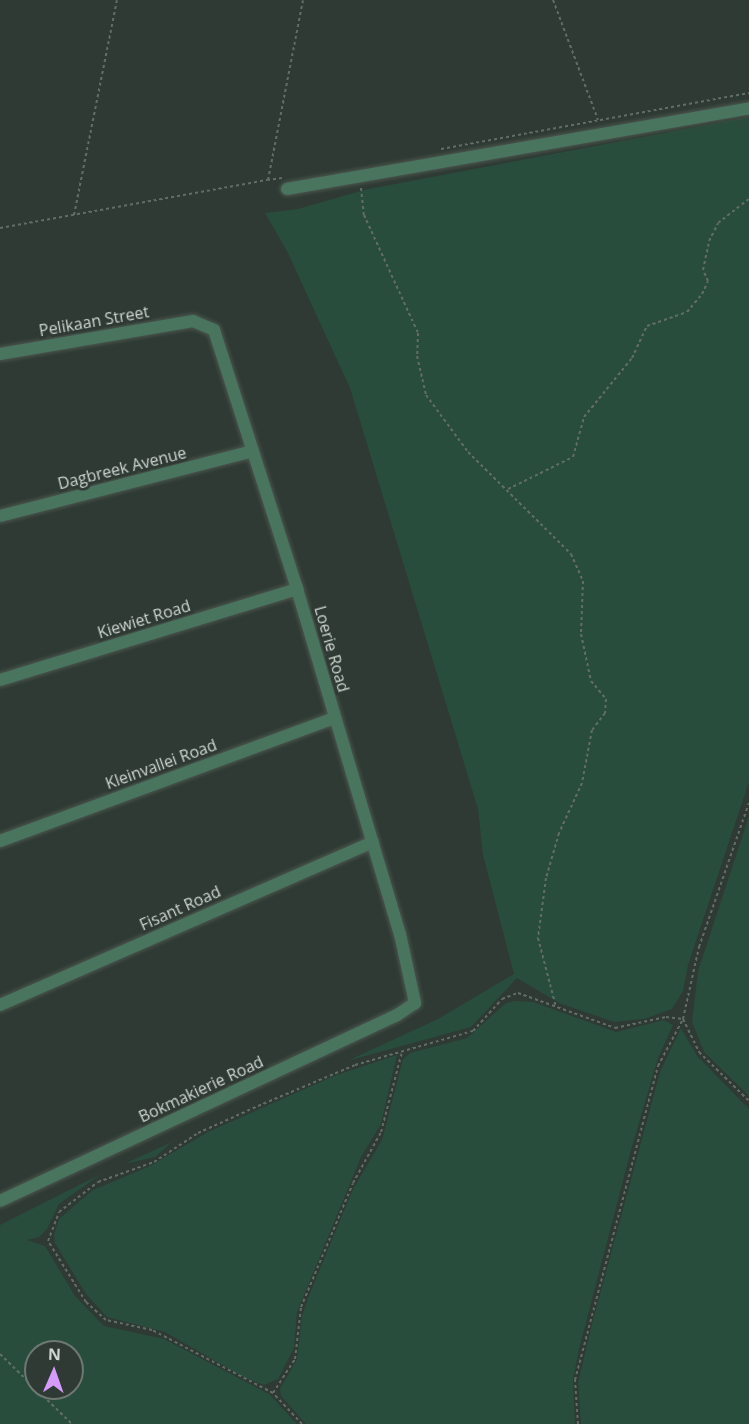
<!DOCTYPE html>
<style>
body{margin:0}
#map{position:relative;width:749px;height:1424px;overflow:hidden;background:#2e3a33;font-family:"Open Sans",sans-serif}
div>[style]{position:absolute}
.green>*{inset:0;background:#294d3c}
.path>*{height:2px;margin-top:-1px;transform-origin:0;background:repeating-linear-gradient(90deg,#626d66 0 3px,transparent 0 6px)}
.roads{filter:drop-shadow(0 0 2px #4b564f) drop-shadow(0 0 2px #4b564f)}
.street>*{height:12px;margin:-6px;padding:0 6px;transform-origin:6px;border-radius:6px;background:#49755f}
span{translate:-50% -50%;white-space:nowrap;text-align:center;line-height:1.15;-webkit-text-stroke:6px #2e3a33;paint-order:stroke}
.street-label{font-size:16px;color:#ced6d1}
.north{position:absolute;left:24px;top:1340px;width:60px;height:60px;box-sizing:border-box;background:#2e3a33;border:2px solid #6e7872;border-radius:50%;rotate:2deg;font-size:16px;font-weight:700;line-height:24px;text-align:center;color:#ced6d1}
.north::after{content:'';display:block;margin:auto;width:21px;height:27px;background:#d69bfa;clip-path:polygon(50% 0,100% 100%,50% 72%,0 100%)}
</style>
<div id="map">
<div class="green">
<div style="clip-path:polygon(749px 117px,749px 782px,688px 965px,683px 991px,672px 1009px,644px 1019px,614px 1022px,559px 1003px,517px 978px,471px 1027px,347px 1061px,438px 1019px,514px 974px,483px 855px,478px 809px,350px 388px,287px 251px,265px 213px,298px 209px,368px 189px)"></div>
<div style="clip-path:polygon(749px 816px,749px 1096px,704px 1052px,692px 1022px,698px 971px)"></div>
<div style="clip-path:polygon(515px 1001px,533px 1002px,616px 1032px,664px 1020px,673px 1025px,658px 1058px,631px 1150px,579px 1349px,573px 1380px,575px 1424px,306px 1424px,281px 1396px,280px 1389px,297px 1359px,302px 1316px,310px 1293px,353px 1189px,382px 1140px,403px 1059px,410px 1053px,467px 1038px,506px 1003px)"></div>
<div style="clip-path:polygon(681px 1028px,697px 1056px,749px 1109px,749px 1424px,581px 1424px,578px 1383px,593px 1320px,660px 1072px)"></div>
<div style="clip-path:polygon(397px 1055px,381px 1124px,361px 1157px,297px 1312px,294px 1348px,278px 1379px,264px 1385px,245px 1378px,165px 1332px,107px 1317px,86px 1294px,55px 1243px,54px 1235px,59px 1219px,93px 1190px,148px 1167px,208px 1132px,334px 1076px)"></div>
<div style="clip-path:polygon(172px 1142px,155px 1157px,124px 1164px)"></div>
<div style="clip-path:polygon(evenodd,101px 1174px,59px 1204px,47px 1229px,39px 1237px,27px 1240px,45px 1246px,75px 1296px,104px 1326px,164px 1339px,269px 1394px,297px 1424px,0 1424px,0 1225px,101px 1174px,36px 1352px,72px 1352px,72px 1388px,36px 1388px,36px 1352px)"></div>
</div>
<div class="path">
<div style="left:553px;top:0;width:128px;rotate:69.4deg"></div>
<div style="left:441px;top:149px;width:313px;rotate:-10.3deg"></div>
<div style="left:282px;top:178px;width:14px;rotate:172deg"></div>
<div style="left:268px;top:180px;width:183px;rotate:-79deg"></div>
<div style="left:361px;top:188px;width:27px;rotate:84deg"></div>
<div style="left:364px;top:215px;width:130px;rotate:65.4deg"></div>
<div style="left:418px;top:333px;width:23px;rotate:92deg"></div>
<div style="left:417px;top:356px;width:40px;rotate:77deg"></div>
<div style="left:426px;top:395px;width:71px;rotate:53.6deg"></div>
<div style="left:468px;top:452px;width:145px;rotate:44.7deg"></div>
<div style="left:571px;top:554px;width:30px;rotate:66deg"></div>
<div style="left:583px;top:581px;width:53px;rotate:92.2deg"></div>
<div style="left:581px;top:634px;width:48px;rotate:78deg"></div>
<div style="left:591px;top:681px;width:23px;rotate:50deg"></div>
<div style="left:606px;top:699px;width:14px;rotate:94deg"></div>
<div style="left:605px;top:713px;width:21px;rotate:127deg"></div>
<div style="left:592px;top:730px;width:54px;rotate:100.7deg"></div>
<div style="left:582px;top:783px;width:55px;rotate:114.7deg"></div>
<div style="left:559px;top:833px;width:47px;rotate:106.1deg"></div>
<div style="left:546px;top:878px;width:61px;rotate:97.6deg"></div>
<div style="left:538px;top:938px;width:71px;rotate:75.4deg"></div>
<div style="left:74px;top:215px;width:219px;rotate:-78.7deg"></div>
<div style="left:0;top:228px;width:272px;rotate:-10.2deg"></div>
<div style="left:508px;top:489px;width:72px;rotate:-26.2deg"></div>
<div style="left:573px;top:457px;width:41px;rotate:-74.6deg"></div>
<div style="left:584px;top:417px;width:76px;rotate:-50.9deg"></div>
<div style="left:632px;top:358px;width:35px;rotate:-65deg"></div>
<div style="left:647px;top:326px;width:42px;rotate:-19.3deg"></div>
<div style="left:687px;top:312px;width:23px;rotate:-50deg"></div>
<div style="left:702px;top:294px;width:14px;rotate:-65deg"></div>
<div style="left:708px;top:281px;width:12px;rotate:-114deg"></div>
<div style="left:703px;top:270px;width:30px;rotate:-78deg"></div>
<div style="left:709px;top:241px;width:20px;rotate:-63deg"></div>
<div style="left:718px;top:223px;width:39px;rotate:-38deg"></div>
<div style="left:683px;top:1019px;width:37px;rotate:64deg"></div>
<div style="left:699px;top:1052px;width:70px;rotate:44.4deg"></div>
<div style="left:0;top:1354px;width:100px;rotate:44.2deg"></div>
<div style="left:273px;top:1393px;width:136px;rotate:-152.5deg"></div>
<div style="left:152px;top:1330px;width:47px;rotate:-167.7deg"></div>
<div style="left:106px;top:1320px;width:27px;rotate:-138deg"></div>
<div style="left:86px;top:1302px;width:72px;rotate:-121.9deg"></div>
<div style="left:48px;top:1241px;width:31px;rotate:-69deg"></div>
<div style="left:59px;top:1212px;width:49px;rotate:-37.6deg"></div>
<div style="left:98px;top:1182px;width:59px;rotate:-19.7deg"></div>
<div style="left:154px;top:1162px;width:53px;rotate:-33.4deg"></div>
<div style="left:198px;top:1133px;width:66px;rotate:-24.2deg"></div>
<div style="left:258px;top:1106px;width:105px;rotate:-22.9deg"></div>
<div style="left:355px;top:1065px;width:123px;rotate:-16.1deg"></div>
<div style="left:473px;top:1031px;width:43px;rotate:-47.8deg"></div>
<div style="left:502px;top:999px;width:17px;rotate:-21deg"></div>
<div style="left:518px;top:993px;width:103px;rotate:19.8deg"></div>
<div style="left:615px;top:1028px;width:52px;rotate:-12.2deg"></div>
<div style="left:666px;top:1017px;width:17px;rotate:7deg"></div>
<div style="left:302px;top:1424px;width:42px;rotate:-133.1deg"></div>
<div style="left:273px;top:1393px;width:40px;rotate:-57.1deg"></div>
<div style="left:295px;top:1359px;width:52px;rotate:-83.4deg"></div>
<div style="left:301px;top:1307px;width:134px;rotate:-67.2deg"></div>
<div style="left:353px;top:1183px;width:58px;rotate:-61.2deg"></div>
<div style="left:381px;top:1132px;width:83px;rotate:-75.3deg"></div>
<div style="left:578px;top:1424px;width:44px;rotate:-93.9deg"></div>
<div style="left:575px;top:1380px;width:325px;rotate:-75.2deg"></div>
<div style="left:658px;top:1066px;width:53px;rotate:-62deg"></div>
<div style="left:683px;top:1019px;width:74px;rotate:-77.5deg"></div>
<div style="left:699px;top:947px;width:152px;rotate:-70.9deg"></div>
</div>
<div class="roads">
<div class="street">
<div style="left:287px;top:189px;width:469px;rotate:-9.9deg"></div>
<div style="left:0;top:354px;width:196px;rotate:-9.7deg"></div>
<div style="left:193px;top:321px;width:23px;rotate:23deg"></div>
<div style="left:214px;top:330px;width:272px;rotate:72.2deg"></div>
<div style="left:297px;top:589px;width:360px;rotate:73.4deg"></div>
<div style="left:400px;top:934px;width:71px;rotate:77.7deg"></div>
<div style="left:415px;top:1003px;width:22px;rotate:146deg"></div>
<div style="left:397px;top:1015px;width:438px;rotate:154.9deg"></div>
<div style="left:0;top:516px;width:261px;rotate:-14.4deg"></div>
<div style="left:0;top:680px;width:311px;rotate:-17deg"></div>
<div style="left:0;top:841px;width:356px;rotate:-20.2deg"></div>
<div style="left:0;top:1005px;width:407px;rotate:-23.6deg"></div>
</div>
</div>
<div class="street-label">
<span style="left:94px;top:321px;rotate:-10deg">Pelikaan Street</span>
<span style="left:122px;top:468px;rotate:-14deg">Dagbreek Avenue</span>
<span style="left:144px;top:619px;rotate:-17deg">Kiewiet Road</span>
<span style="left:332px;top:649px;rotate:74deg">Loerie Road</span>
<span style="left:161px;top:764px;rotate:-20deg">Kleinvallei Road</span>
<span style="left:180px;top:908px;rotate:-24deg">Fisant Road</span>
<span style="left:201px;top:1089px;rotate:-25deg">Bokmakierie Road</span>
</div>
<div class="north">N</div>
</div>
